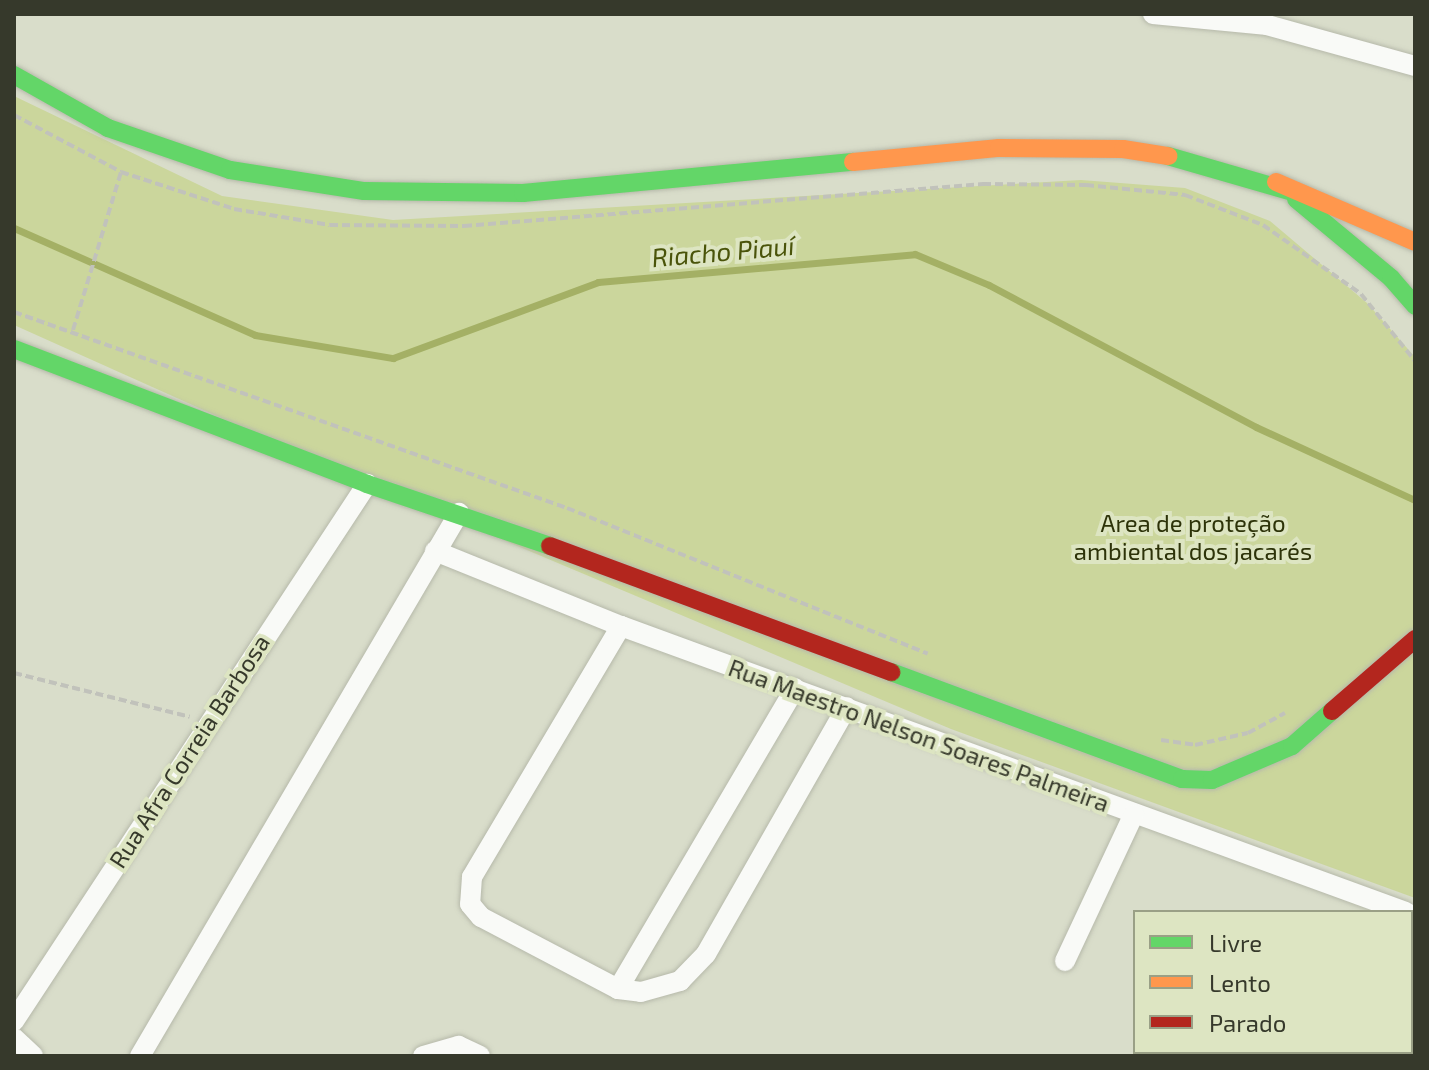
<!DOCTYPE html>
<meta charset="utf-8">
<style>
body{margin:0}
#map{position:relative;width:1429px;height:1070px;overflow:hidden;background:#d9ddca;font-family:"Exo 2",sans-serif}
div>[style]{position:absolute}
.green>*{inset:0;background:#cbd69c}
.stream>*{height:7px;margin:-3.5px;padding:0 3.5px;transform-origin:3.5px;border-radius:3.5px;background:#a4b065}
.path>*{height:4px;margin-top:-2px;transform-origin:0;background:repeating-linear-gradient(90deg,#c1c2bb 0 8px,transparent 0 12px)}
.roads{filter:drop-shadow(0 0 2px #b6b9aa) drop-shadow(0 0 2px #b6b9aa)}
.street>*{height:20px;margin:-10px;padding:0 10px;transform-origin:10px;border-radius:10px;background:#f9faf7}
.fast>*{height:18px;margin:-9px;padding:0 9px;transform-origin:9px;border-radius:9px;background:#63d668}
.slow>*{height:18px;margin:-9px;padding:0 9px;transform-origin:9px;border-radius:9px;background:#ff974d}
.jam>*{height:18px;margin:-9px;padding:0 9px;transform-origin:9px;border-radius:9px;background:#b3261e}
span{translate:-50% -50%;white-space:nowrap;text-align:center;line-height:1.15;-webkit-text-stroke:8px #dde5c2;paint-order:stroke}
.park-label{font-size:24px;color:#2d3309}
.street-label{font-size:24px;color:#36392b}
.water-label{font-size:26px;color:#4a540a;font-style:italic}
.frame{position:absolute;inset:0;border:16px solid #36392b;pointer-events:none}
.legend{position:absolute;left:1133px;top:910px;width:280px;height:144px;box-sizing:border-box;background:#dde5c2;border:2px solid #9aa086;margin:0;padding:10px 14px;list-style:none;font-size:24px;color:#36392b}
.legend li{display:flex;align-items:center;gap:16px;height:40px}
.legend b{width:40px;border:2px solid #9aa086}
</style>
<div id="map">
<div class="green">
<div style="clip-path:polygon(14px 96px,222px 196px,393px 220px,1081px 180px,1185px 188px,1270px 221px,1367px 303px,1415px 357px,1415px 898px,951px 729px,340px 471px,14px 325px)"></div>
</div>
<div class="stream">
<div style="left:14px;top:228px;width:264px;rotate:23.9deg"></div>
<div style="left:255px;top:335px;width:140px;rotate:9.5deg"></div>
<div style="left:393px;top:358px;width:219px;rotate:-20.3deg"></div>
<div style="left:598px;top:282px;width:318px;rotate:-5deg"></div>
<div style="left:915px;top:254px;width:80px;rotate:22.7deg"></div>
<div style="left:989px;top:285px;width:302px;rotate:28deg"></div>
<div style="left:1256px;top:427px;width:175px;rotate:24.7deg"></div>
</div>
<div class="path">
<div style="left:14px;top:115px;width:121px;rotate:28deg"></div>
<div style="left:121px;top:172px;width:119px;rotate:18.1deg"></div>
<div style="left:234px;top:209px;width:97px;rotate:9.5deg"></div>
<div style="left:330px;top:225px;width:134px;rotate:0.4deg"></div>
<div style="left:464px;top:226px;width:521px;rotate:-4.63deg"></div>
<div style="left:983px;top:184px;width:103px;rotate:0.6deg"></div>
<div style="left:1086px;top:185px;width:100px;rotate:5.8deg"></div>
<div style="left:1185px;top:195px;width:84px;rotate:21deg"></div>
<div style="left:1263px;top:225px;width:120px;rotate:35.1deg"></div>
<div style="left:1361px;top:294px;width:86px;rotate:51.1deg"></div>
<div style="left:14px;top:312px;width:587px;rotate:19.52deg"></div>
<div style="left:567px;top:508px;width:389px;rotate:22deg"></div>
<div style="left:73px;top:330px;width:165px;rotate:-73.1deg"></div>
<div style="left:14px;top:673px;width:181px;rotate:14deg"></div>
<div style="left:1161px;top:740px;width:34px;rotate:8deg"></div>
<div style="left:1195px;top:745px;width:54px;rotate:-12.8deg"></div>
<div style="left:1248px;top:733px;width:42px;rotate:-28.4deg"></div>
</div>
<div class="roads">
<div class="street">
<div style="left:1153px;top:14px;width:115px;rotate:5.5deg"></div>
<div style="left:1267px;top:25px;width:154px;rotate:15.5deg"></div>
<div style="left:435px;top:551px;width:201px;rotate:22deg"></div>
<div style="left:621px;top:626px;width:835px;rotate:20.02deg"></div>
<div style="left:621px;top:626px;width:292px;rotate:120.7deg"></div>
<div style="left:472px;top:877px;width:27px;rotate:94deg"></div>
<div style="left:470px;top:904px;width:17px;rotate:50deg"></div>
<div style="left:481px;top:917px;width:155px;rotate:27.7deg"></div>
<div style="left:618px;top:989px;width:23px;rotate:7deg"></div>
<div style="left:641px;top:992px;width:41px;rotate:-15.8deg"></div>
<div style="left:680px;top:981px;width:37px;rotate:-46deg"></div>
<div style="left:706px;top:954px;width:284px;rotate:-60.3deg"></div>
<div style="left:1065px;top:961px;width:162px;rotate:-64.9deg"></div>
<div style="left:618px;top:989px;width:349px;rotate:-59.5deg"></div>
<div style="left:14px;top:1021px;width:643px;rotate:-56.68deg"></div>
<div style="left:14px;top:1038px;width:26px;rotate:43deg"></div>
<div style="left:140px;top:1056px;width:630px;rotate:-59.57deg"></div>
<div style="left:423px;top:1056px;width:37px;rotate:-16deg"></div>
<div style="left:459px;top:1046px;width:23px;rotate:25deg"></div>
</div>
<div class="fast">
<div style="left:14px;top:75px;width:108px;rotate:29.4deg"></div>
<div style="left:108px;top:128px;width:129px;rotate:19deg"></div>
<div style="left:230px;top:170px;width:136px;rotate:8.9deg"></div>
<div style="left:364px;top:191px;width:159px;rotate:0.7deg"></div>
<div style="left:523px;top:193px;width:331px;rotate:-5.4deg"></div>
<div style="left:1168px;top:156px;width:130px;rotate:16.1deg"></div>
<div style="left:1296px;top:199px;width:124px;rotate:39.7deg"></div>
<div style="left:1391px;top:278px;width:37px;rotate:49deg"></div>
<div style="left:14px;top:349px;width:378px;rotate:20.9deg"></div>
<div style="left:367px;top:484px;width:193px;rotate:18.7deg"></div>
<div style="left:891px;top:672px;width:310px;rotate:20.2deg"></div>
<div style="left:1182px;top:779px;width:30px;rotate:2deg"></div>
<div style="left:1212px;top:780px;width:87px;rotate:-23deg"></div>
<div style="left:1292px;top:746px;width:53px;rotate:-41.2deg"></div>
</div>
<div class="slow">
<div style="left:853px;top:162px;width:147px;rotate:-5.5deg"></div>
<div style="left:999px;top:148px;width:124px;rotate:0.5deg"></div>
<div style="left:1123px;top:149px;width:46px;rotate:8.8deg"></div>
<div style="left:1276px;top:182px;width:151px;rotate:23.3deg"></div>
</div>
<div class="jam">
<div style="left:550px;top:546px;width:364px;rotate:20.3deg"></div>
<div style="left:1332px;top:711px;width:110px;rotate:-40.9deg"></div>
</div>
</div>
<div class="park-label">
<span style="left:1193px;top:537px">Area de proteção<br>ambiental dos jacarés</span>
</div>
<div class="street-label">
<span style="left:919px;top:735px;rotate:20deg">Rua Maestro Nelson Soares Palmeira</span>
<span style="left:189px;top:751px;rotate:-57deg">Rua Afra Correia Barbosa</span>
</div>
<div class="water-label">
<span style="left:723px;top:251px;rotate:-5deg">Riacho Piauí</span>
</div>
<div class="frame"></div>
<ul class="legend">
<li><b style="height:10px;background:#63d668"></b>Livre</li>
<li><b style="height:10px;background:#ff974d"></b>Lento</li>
<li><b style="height:10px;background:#b3261e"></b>Parado</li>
</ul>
</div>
